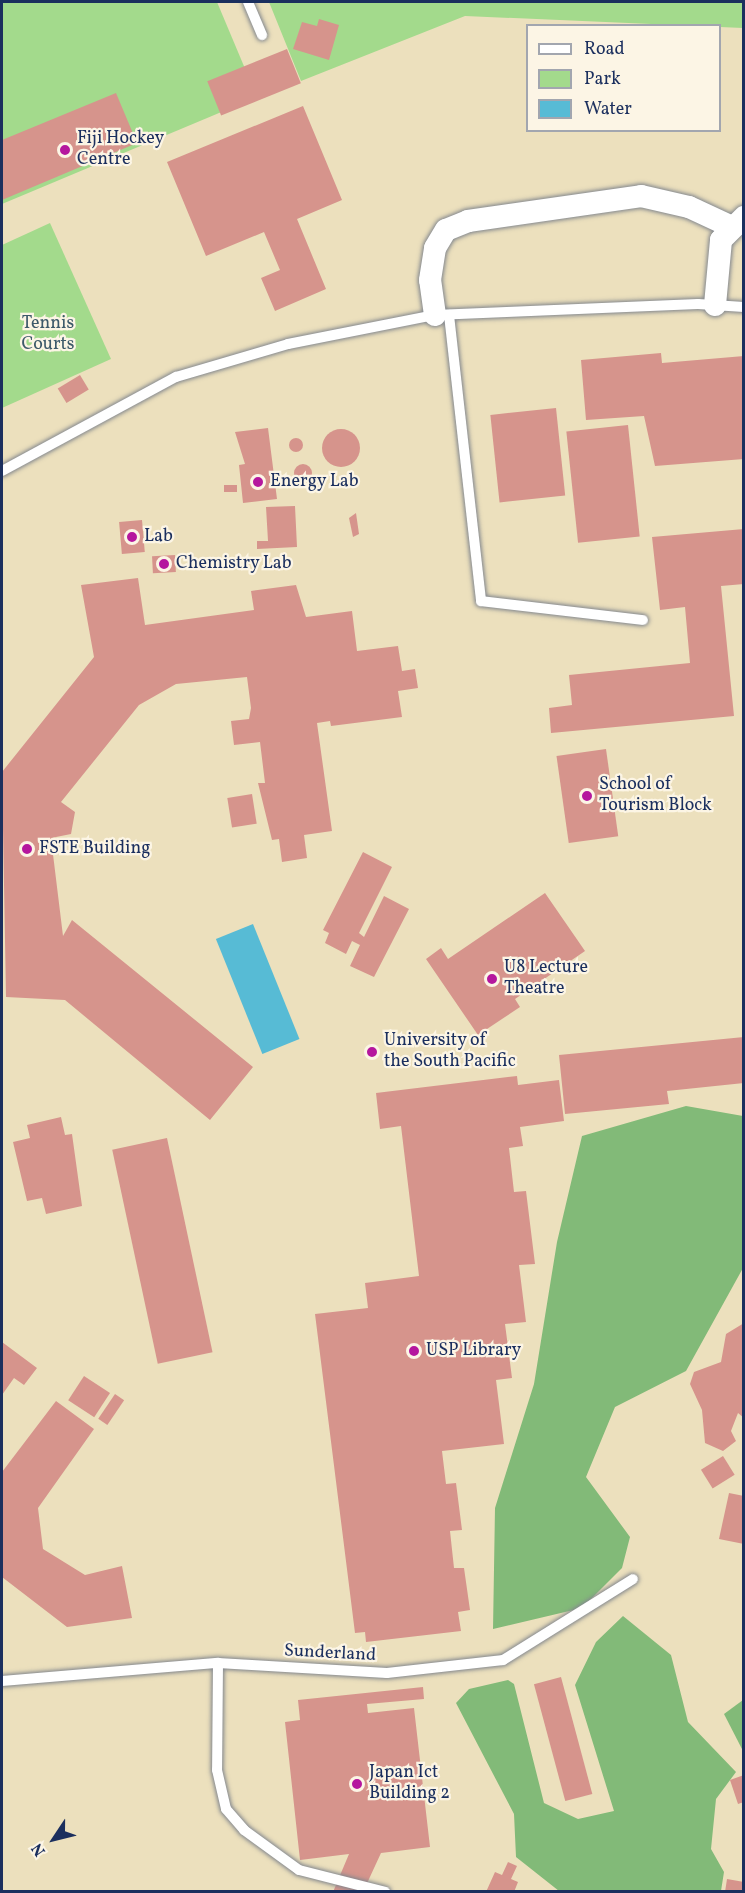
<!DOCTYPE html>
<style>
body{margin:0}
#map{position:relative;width:745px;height:1893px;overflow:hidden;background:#ece0bd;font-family:Vollkorn,serif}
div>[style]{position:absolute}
.green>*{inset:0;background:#a3da8c}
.forest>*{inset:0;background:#82ba78}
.water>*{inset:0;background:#57bbd5;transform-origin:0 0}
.building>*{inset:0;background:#d6948c;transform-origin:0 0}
.round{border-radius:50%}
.roads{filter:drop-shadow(0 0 2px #84888e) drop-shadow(0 0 2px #84888e)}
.lane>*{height:10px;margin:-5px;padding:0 5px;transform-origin:5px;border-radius:5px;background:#fff}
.street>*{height:22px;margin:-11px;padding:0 11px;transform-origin:11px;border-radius:11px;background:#fff}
.dots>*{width:16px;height:16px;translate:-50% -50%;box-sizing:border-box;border:3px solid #fcf5e5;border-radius:50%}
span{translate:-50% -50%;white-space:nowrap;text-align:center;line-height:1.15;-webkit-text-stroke:4.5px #fcf5e5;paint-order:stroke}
.poi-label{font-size:18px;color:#1b2f5e}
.left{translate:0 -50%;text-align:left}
.park-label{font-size:18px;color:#3d5a6a}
.street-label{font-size:18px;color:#1b2f5e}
.frame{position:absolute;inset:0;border:3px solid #1b2f5e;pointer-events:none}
.legend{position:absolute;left:526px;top:24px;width:195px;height:108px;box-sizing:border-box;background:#fcf5e5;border:2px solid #a2a6af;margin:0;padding:8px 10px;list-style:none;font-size:18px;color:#1b2f5e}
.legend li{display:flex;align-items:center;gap:12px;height:30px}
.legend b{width:30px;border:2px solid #a2a6af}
.north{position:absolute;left:24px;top:1809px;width:60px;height:60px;-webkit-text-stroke:4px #fcf5e5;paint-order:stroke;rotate:235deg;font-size:16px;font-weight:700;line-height:24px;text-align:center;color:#1b2f5e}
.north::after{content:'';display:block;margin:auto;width:21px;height:27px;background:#1b2f5e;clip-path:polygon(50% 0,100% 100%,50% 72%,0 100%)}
</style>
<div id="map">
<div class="green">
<div style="clip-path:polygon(2px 2px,217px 2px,257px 97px,2px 204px)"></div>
<div style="clip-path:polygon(269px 2px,743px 2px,743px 28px,465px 16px,301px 81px)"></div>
<div style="clip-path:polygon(50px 223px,111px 359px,2px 408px,2px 245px)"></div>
</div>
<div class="forest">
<div style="clip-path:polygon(686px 1106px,743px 1116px,743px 1268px,686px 1371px,615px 1407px,586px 1477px,630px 1537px,622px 1568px,582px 1608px,493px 1629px,495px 1508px,534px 1384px,557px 1242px,582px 1136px)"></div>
<div style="clip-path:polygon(623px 1616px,671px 1655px,688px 1722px,736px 1772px,716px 1799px,711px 1849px,724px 1872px,721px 1891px,559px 1891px,516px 1857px,514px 1814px,456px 1703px,469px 1689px,508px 1680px,514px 1684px,544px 1803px,578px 1819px,614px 1811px,575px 1685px,596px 1642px)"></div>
<div style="clip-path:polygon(743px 1700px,743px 1751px,724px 1714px)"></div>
</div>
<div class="water">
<div style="left:253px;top:924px;width:124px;height:40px;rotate:68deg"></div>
</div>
<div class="building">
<div style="clip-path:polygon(319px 19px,339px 25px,329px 60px,293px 49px,302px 22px,317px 26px)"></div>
<div style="left:287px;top:49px;width:37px;height:86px;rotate:68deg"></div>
<div style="clip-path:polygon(116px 93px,137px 143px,2px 200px,2px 140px)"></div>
<div style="clip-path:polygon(303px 106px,342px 200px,297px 219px,326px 289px,275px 311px,261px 278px,280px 270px,264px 232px,206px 256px,167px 162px)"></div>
<div style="clip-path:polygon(661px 353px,662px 363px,744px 356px,744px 459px,655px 466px,644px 416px,586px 420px,581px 360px)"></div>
<div style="left:80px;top:375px;width:17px;height:26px;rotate:59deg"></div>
<div style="left:556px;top:408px;width:88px;height:66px;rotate:84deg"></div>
<div style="left:628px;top:425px;width:112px;height:62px;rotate:84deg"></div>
<div style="clip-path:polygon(268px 428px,277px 499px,243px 503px,239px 465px,245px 464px,235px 432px)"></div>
<div class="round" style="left:322px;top:429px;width:38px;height:38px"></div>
<div class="round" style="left:289px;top:438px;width:14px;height:14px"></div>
<div class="round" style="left:294px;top:464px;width:18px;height:18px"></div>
<div style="left:237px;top:485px;width:7px;height:13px;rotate:90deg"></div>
<div style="clip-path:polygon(295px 506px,297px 547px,257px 549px,257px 541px,268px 541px,266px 507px)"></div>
<div style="clip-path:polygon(356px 513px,359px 534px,353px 537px,349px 518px)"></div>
<div style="left:142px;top:520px;width:32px;height:23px;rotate:85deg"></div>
<div style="clip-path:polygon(744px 529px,744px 584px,721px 586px,734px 716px,551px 733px,549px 708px,572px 705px,569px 675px,690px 663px,685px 607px,660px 610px,652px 537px)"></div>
<div style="left:175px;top:555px;width:17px;height:23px;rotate:87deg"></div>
<div style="clip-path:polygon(138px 578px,145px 625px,254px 610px,251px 591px,296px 585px,306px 617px,352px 611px,357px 651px,398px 646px,402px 671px,415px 669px,418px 688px,398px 691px,402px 717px,331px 726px,330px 721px,317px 723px,332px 831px,304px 835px,307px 858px,282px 862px,279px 839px,272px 840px,258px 783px,265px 783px,260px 742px,234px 745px,231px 721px,249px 719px,251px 708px,247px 677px,176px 684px,139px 705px,61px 802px,75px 812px,71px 834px,51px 838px,63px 936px,72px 920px,253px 1067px,210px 1120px,65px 1000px,6px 997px,2px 772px,94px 657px,81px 585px)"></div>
<div style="left:606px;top:749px;width:88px;height:50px;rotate:82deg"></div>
<div style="left:252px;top:794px;width:30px;height:25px;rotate:81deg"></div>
<div style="clip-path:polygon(363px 852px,392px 867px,359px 933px,364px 937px,384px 896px,409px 909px,374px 977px,350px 966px,360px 945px,352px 941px,346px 954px,325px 943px,329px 933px,323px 930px)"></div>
<div style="clip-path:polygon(545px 893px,585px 951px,515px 999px,520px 1007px,478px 1035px,426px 959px,441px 948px,448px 959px)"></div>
<div style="clip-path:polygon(744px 1037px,744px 1083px,667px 1091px,669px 1104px,565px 1114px,559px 1055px)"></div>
<div style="clip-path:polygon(517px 1076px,518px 1085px,559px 1080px,564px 1121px,520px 1127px,523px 1146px,509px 1148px,514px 1192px,526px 1191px,535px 1264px,519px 1265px,526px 1322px,505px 1324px,512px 1378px,496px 1380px,504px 1444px,442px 1451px,446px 1484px,456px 1483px,462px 1530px,450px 1531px,454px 1568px,464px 1568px,470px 1610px,458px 1612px,461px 1631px,366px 1642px,365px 1632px,355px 1633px,315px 1314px,368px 1308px,365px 1283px,419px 1276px,401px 1126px,380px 1129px,376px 1093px)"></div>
<div style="clip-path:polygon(61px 1117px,65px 1135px,72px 1134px,82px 1206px,46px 1214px,42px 1198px,27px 1201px,13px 1142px,30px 1138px,27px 1125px)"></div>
<div style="left:167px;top:1138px;width:219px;height:56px;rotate:78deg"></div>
<div style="clip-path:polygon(744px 1323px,744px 1418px,738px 1413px,731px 1431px,736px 1441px,723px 1451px,705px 1443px,702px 1410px,690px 1384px,694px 1372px,721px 1362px,726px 1334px)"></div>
<div style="clip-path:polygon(2px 1342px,37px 1368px,24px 1385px,14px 1378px,2px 1395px)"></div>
<div style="left:84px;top:1376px;width:31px;height:29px;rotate:33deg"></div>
<div style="left:115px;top:1394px;width:11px;height:30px;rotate:34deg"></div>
<div style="clip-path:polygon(56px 1401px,94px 1429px,38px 1508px,43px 1549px,85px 1575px,122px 1566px,132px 1618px,67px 1627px,2px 1577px,2px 1472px)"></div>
<div style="left:723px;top:1456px;width:22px;height:26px;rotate:58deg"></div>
<div style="clip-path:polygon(729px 1493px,744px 1496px,744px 1544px,719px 1539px)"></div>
<div style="left:561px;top:1677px;width:121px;height:28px;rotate:75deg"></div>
<div style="clip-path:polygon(423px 1687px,424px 1699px,367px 1704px,368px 1713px,414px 1708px,430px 1847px,381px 1853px,363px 1892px,333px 1892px,349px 1854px,300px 1860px,285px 1722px,300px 1720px,298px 1700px)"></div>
<div style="clip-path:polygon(744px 1775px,744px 1802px,738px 1804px,730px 1780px)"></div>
<div style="clip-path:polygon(508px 1862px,517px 1866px,511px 1879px,518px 1882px,514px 1892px,486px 1892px,495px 1872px,502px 1875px)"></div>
<div style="clip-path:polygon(727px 1879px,744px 1882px,744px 1892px,725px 1892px)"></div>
</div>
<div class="roads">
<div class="lane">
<div style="left:248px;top:2px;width:36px;rotate:67deg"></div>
<div style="left:449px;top:315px;width:288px;rotate:83.6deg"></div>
<div style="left:481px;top:601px;width:163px;rotate:6.7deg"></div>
<div style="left:2px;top:471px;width:198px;rotate:-28.4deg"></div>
<div style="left:176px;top:377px;width:117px;rotate:-16.4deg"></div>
<div style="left:288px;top:344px;width:150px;rotate:-11.2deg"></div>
<div style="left:435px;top:315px;width:263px;rotate:-2.4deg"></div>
<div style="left:698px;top:304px;width:46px;rotate:3.7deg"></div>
<div style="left:218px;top:1663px;width:107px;rotate:90.5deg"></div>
<div style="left:217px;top:1770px;width:40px;rotate:77deg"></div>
<div style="left:226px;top:1809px;width:28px;rotate:49deg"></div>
<div style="left:244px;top:1830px;width:68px;rotate:36deg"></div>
<div style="left:299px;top:1870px;width:89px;rotate:14.3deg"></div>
<div style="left:2px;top:1681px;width:217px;rotate:-4.8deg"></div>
<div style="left:218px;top:1663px;width:169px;rotate:3.4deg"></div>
<div style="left:387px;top:1673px;width:117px;rotate:-6.4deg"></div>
<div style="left:503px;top:1660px;width:153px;rotate:-31.9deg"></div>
</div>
<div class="street">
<div style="left:715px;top:305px;width:65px;rotate:-84.7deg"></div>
<div style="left:721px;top:240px;width:33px;rotate:-45deg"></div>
<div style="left:435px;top:315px;width:35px;rotate:-98deg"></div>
<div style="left:430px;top:280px;width:32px;rotate:-81deg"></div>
<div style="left:435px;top:248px;width:21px;rotate:-59deg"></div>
<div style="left:446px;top:230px;width:24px;rotate:-22deg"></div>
<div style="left:468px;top:221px;width:175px;rotate:-8.2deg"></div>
<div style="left:641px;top:196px;width:49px;rotate:12.9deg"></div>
<div style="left:689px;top:207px;width:45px;rotate:24.9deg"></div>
</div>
</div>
<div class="dots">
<div style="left:65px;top:150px;background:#b5179e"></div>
<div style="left:258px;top:482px;background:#b5179e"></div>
<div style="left:132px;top:537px;background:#b5179e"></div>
<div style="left:164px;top:564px;background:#b5179e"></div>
<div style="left:587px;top:796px;background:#b5179e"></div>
<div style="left:27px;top:849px;background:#b5179e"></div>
<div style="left:492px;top:979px;background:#b5179e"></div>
<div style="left:372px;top:1052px;background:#b5179e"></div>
<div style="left:414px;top:1351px;background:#b5179e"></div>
<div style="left:357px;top:1784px;background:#b5179e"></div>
</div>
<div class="poi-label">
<span class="left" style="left:77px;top:150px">Fiji Hockey<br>Centre</span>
<span class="left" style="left:270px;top:482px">Energy Lab</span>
<span class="left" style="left:144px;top:537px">Lab</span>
<span class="left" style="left:176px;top:564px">Chemistry Lab</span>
<span class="left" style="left:599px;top:796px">School of<br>Tourism Block</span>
<span class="left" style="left:39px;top:849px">FSTE Building</span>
<span class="left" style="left:504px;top:979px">U8 Lecture<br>Theatre</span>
<span class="left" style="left:384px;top:1052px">University of<br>the South Pacific</span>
<span class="left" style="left:426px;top:1351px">USP Library</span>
<span class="left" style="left:369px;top:1784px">Japan Ict<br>Building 2</span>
</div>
<div class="park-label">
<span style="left:48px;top:335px">Tennis<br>Courts</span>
</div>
<div class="street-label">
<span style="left:330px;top:1654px;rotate:3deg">Sunderland</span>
</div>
<div class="frame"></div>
<ul class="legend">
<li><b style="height:8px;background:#fff"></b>Road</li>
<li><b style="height:16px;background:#a3da8c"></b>Park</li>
<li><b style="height:16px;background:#57bbd5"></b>Water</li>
</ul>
<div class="north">N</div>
</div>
